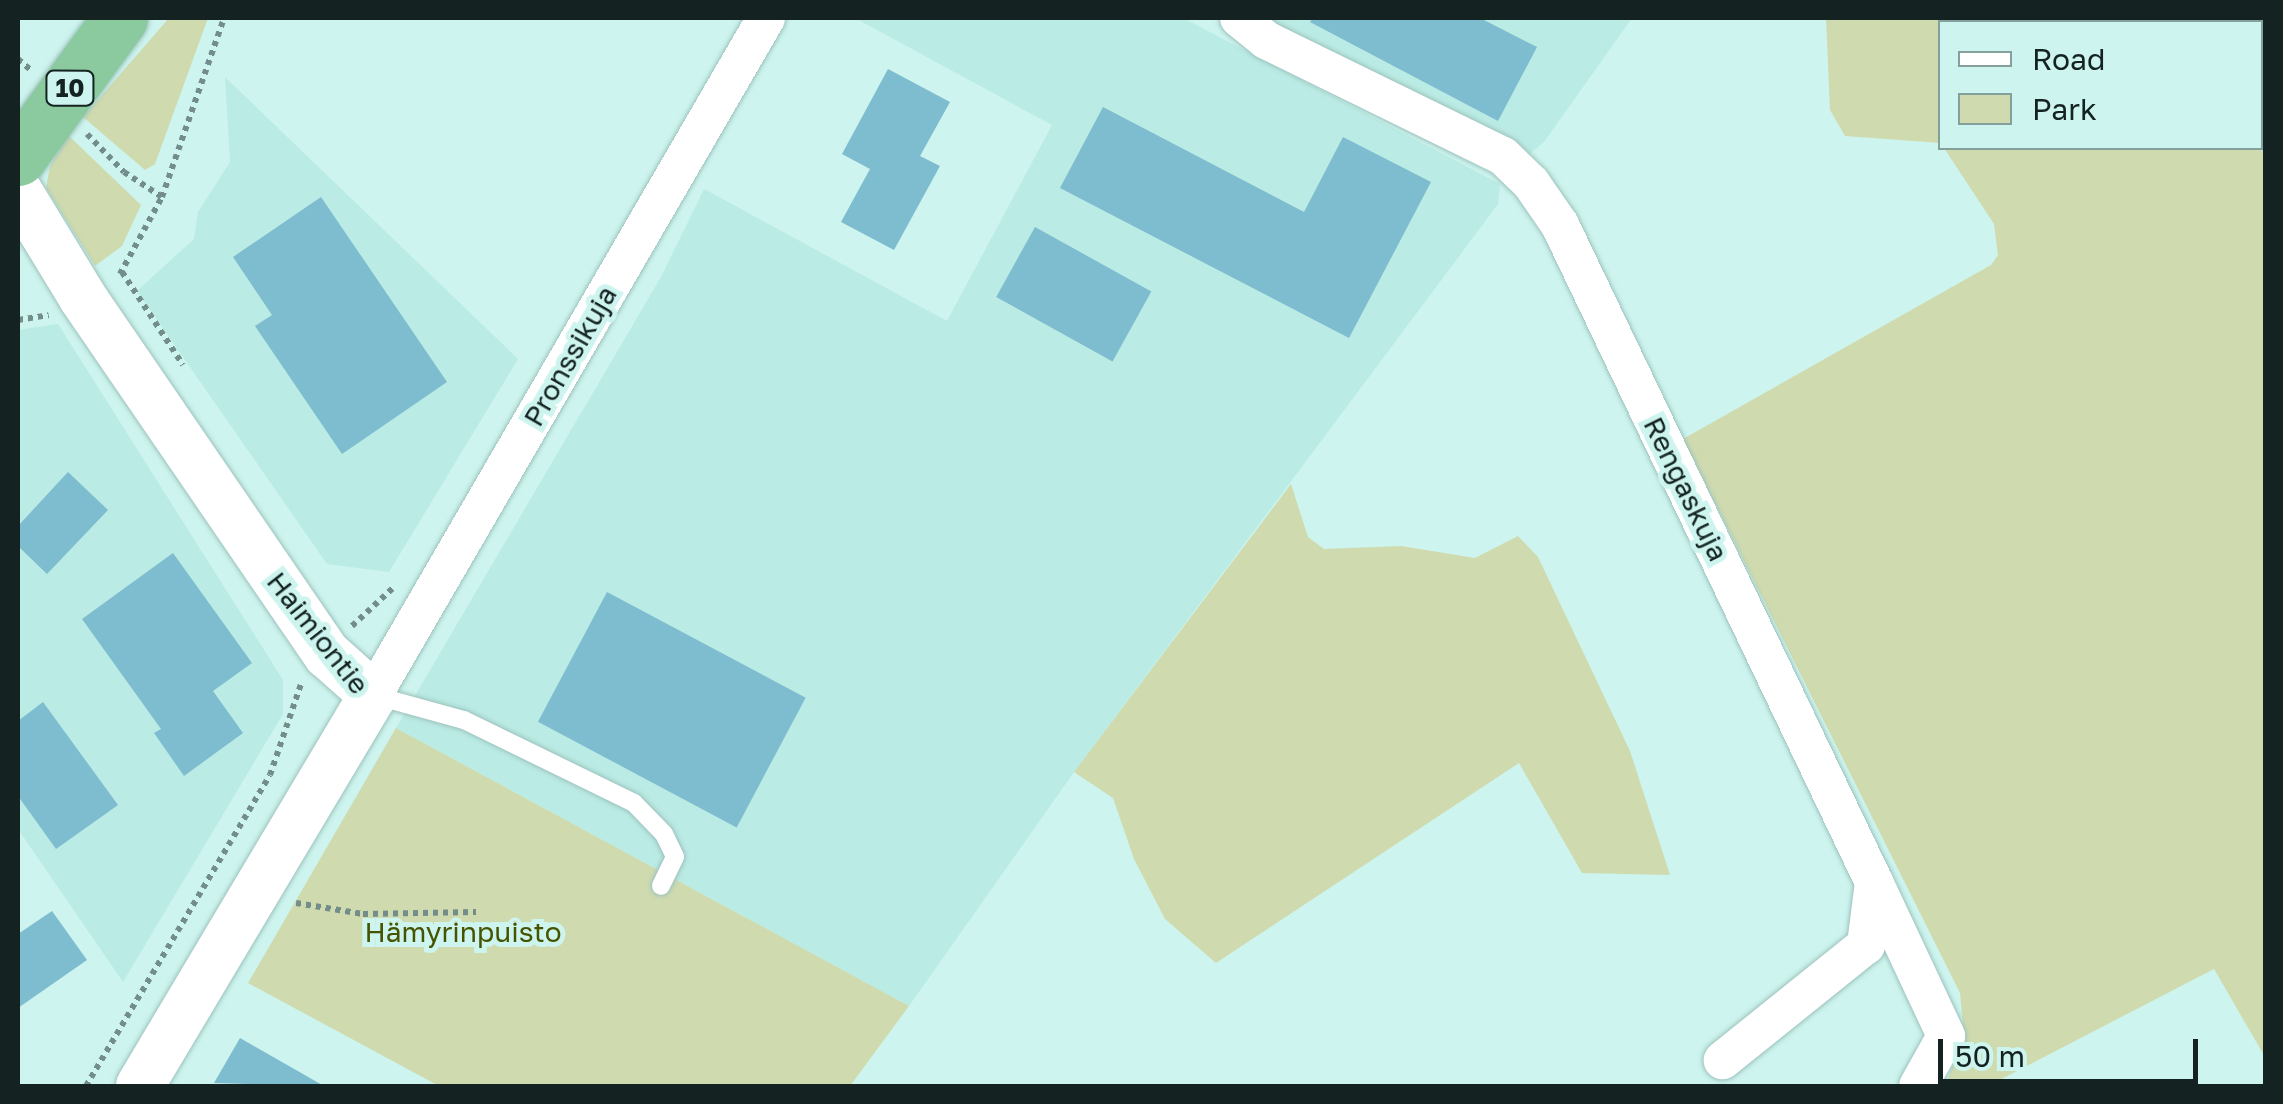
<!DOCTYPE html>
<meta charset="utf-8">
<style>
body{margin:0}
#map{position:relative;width:2283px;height:1104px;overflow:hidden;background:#cdf4ee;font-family:"Golos Text",sans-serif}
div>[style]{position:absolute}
.built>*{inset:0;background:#baebe4}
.green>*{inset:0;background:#cfdbaf}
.water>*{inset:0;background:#a2c4ed}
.building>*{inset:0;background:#7ebccf;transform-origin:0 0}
.path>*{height:6px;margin-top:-3px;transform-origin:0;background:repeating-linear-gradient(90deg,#738e8a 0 5px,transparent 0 10px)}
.roads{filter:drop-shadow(0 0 2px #9dc2bd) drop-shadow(0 0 2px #9dc2bd)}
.service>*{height:18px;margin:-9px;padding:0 9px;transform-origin:9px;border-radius:9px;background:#fff}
.minor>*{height:38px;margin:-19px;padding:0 19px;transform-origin:19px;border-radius:19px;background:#fff}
.tertiary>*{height:48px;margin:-24px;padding:0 24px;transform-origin:24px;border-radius:24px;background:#fff}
.trunk>*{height:55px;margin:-27.5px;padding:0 27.5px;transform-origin:27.5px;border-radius:27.5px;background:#8aca9e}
span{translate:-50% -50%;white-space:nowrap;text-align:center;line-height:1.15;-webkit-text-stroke:10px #cdf4ee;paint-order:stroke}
.shield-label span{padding:2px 8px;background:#cdf4ee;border:2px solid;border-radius:8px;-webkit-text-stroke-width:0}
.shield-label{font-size:25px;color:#142321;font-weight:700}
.street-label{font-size:28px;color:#142321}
.park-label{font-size:28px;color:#465300}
.frame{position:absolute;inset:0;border:20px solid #142321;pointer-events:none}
.legend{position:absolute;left:1938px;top:20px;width:325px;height:130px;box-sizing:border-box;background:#cdf4ee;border:2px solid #83a09c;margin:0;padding:12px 18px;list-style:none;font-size:30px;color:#142321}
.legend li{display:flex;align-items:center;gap:20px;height:50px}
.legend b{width:50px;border:2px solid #83a09c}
.scale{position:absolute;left:1938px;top:1039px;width:260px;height:45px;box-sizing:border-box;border:5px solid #142321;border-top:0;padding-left:12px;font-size:30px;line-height:35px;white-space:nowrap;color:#142321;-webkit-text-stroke:8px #cdf4ee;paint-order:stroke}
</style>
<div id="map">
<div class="built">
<div style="clip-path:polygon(855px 18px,1183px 18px,1500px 184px,1498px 204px,1074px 772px,909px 1006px,396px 728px,661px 277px,704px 189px,947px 321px,1052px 125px)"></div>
<div style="clip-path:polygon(1251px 18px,1632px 18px,1544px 142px,1522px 160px)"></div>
<div style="clip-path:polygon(225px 77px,518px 359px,389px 572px,327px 564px,137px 291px,194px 239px,198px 212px,230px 162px)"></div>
<div style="clip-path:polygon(58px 324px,283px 680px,283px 714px,123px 982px,18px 829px,18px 330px)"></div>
</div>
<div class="green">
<div style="clip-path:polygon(169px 18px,208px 18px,155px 164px,145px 170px,83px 117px)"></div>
<div style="clip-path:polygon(1826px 18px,2169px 18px,2170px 22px,1940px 22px,1940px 143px,1845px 136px,1830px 110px)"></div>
<div style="clip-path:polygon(68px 135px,141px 205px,122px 246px,95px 266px,46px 188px,50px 166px)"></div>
<div style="clip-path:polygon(1944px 148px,2259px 148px,2265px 154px,2265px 1057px,2214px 969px,1988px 1086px,1945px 1086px,1964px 1036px,1960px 993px,1683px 439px,1991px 265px,1998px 255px,1994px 224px)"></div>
<div style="clip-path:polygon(1291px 484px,1308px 537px,1324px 549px,1401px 546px,1475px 558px,1518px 536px,1538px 557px,1630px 751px,1670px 875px,1582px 873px,1519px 763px,1216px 963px,1165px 919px,1134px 859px,1113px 798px,1074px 772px)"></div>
<div style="clip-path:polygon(396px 728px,909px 1006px,850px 1086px,439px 1086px,248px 983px)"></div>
</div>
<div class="water">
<div style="clip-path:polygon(2169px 18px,2265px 18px,2265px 154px,2260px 148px,2260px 22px)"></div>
</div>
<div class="building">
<div style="clip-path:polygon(1313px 18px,1480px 18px,1537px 47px,1498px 121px,1310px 22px)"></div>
<div style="clip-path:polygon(888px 69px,950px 102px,920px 156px,940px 166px,894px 250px,841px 222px,870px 169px,842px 154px)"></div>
<div style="clip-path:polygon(1103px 107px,1304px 212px,1343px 137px,1431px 182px,1349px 338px,1060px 188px)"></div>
<div style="clip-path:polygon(321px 197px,447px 382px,342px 454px,255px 326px,272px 315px,233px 257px)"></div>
<div style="left:1035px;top:227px;width:133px;height:80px;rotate:29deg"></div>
<div style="clip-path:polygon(68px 472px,108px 510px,47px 574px,18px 546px,18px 526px)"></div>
<div style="clip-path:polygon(173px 553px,252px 663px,213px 691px,243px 733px,184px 776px,154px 733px,161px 729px,82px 619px)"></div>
<div style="left:607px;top:592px;width:225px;height:147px;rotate:28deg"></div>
<div style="clip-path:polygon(43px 702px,118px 805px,56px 849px,18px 796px,18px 721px)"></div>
<div style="clip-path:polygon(52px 911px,87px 960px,18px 1008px,18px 934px)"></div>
<div style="clip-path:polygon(240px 1038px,324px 1086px,214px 1083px)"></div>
</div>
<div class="path">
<div style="left:18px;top:59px;width:18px;rotate:41deg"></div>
<div style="left:87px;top:134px;width:53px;rotate:45.8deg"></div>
<div style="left:124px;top:172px;width:45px;rotate:33.3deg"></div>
<div style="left:122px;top:272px;width:111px;rotate:56.7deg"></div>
<div style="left:120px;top:274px;width:88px;rotate:-61.4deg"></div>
<div style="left:162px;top:197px;width:189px;rotate:-70.9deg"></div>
<div style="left:18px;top:320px;width:31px;rotate:-9deg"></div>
<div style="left:352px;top:626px;width:57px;rotate:-42.9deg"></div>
<div style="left:296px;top:903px;width:68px;rotate:9.3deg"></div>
<div style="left:363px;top:914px;width:113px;rotate:-1deg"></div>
<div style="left:86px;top:1086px;width:361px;rotate:-59.4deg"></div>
<div style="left:270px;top:775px;width:96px;rotate:-71.2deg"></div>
</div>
<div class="roads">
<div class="service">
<div style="left:373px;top:695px;width:94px;rotate:15.4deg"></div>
<div style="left:464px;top:720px;width:189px;rotate:26deg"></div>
<div style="left:634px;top:803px;width:43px;rotate:45.9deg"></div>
<div style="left:664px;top:834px;width:25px;rotate:64deg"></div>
<div style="left:675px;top:857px;width:32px;rotate:116deg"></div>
</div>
<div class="minor">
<div style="left:1239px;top:18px;width:35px;rotate:39deg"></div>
<div style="left:1266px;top:40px;width:264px;rotate:26.1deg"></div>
<div style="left:1503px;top:156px;width:39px;rotate:44deg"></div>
<div style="left:1531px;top:183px;width:51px;rotate:55.4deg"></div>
<div style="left:1560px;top:225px;width:728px;rotate:64.46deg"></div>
<div style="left:1874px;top:882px;width:64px;rotate:97.2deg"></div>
<div style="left:1866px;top:945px;width:184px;rotate:141.2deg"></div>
<div style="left:373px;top:695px;width:783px;rotate:-59.86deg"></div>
<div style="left:1874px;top:882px;width:170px;rotate:64.9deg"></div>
<div style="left:1946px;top:1036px;width:57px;rotate:119.2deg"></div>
</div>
<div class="tertiary">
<div style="left:18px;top:191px;width:125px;rotate:58.7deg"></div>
<div style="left:83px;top:298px;width:432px;rotate:55.6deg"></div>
<div style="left:327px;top:654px;width:62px;rotate:41.7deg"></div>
<div style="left:373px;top:695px;width:455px;rotate:120.8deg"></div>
</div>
<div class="trunk">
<div style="left:18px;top:158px;width:173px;rotate:-53.9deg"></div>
</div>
</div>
<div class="shield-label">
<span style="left:70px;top:88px">10</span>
</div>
<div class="street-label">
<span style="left:570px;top:356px;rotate:-60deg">Pronssikuja</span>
<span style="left:1686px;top:489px;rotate:64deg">Rengaskuja</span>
<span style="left:318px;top:633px;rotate:52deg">Haimiontie</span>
</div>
<div class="park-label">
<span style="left:463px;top:932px">Hämyrinpuisto</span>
</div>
<div class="frame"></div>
<ul class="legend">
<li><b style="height:12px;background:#fff"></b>Road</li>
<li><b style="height:28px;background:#cfdbaf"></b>Park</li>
</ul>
<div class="scale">50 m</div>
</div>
